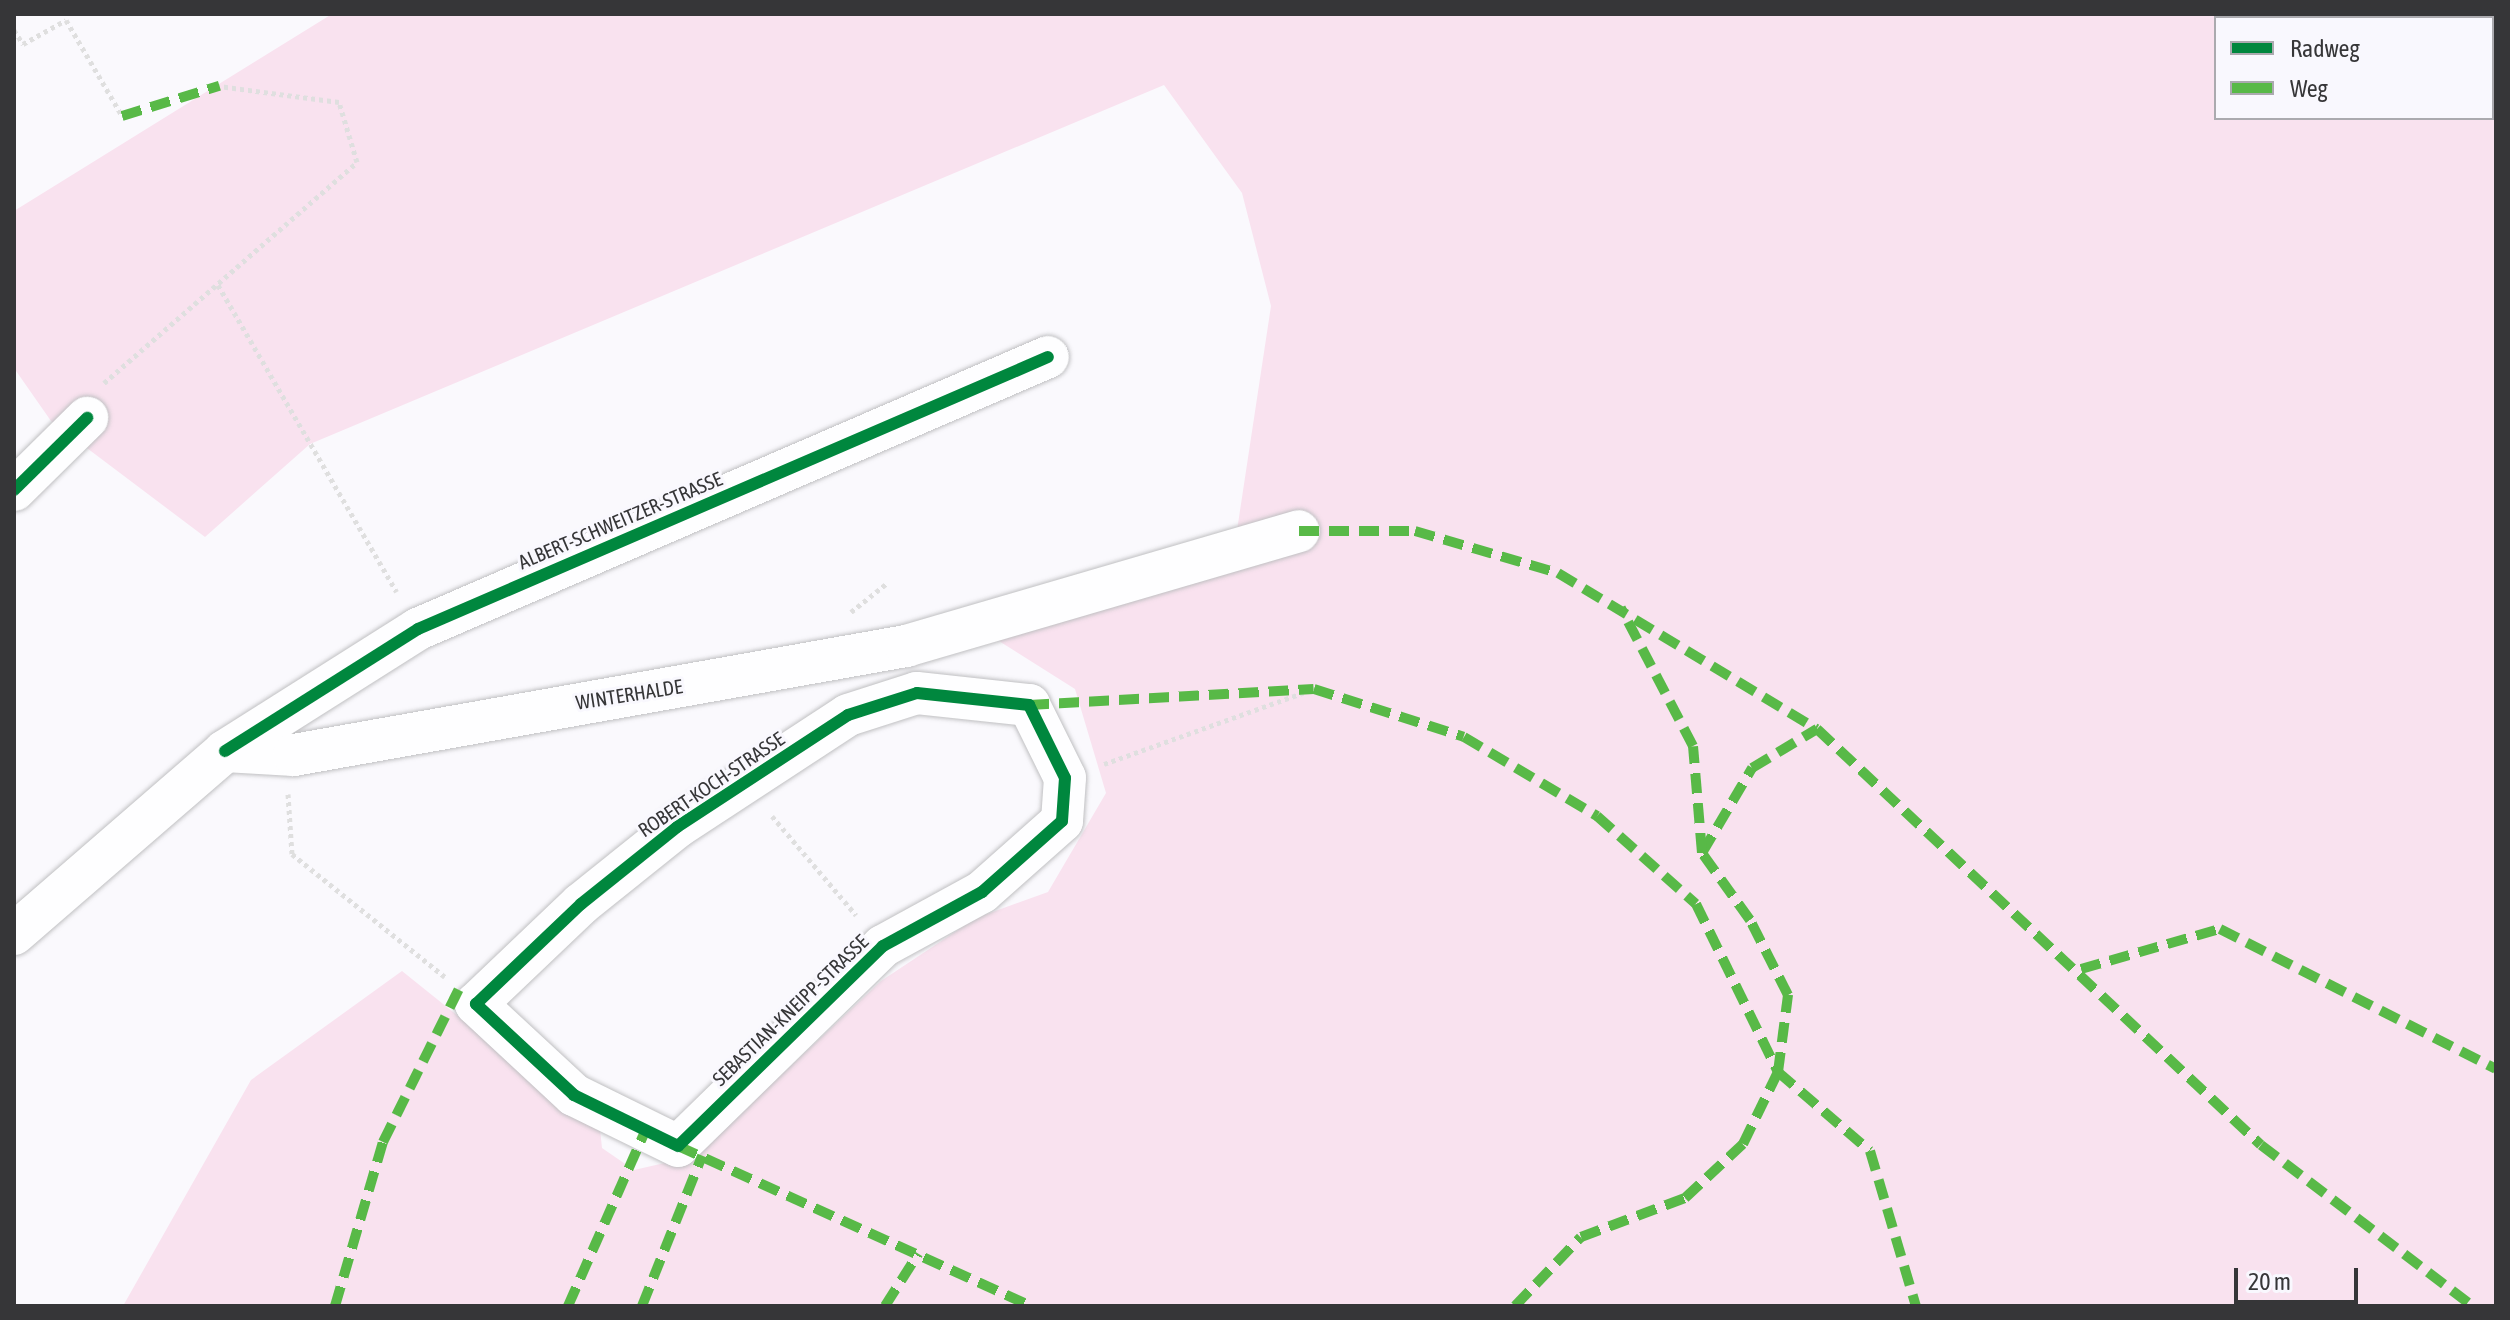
<!DOCTYPE html>
<style>
body{margin:0}
#map{position:relative;width:2510px;height:1320px;overflow:hidden;background:#faf9fd;font-family:"Asap Condensed",sans-serif}
div>[style]{position:absolute}
.green>*{inset:0;background:#f9e2ef}
.path>*{height:5px;margin-top:-2.5px;transform-origin:0;background:repeating-linear-gradient(90deg,#dfdfdf 0 4px,transparent 0 8px)}
.roads{filter:drop-shadow(0 0 2px #c0c0c2) drop-shadow(0 0 2px #c0c0c2)}
.street>*{height:42px;margin:-21px;padding:0 21px;transform-origin:21px;border-radius:21px;background:#fefeff}
.quiet>*{height:10px;margin-top:-5px;transform-origin:0;background:repeating-linear-gradient(90deg,#58b947 0 20px,transparent 0 30px)}
.cycleway>*{height:12px;margin:-6px;padding:0 6px;transform-origin:6px;border-radius:6px;background:#00873e}
span{translate:-50% -50%;white-space:nowrap;text-align:center;line-height:1.15;-webkit-text-stroke:6px #f9f8fe;paint-order:stroke}
.street-label{font-size:20px;color:#363638}
.frame{position:absolute;inset:0;border:16px solid #363638;pointer-events:none}
.legend{position:absolute;left:2214px;top:16px;width:280px;height:104px;box-sizing:border-box;background:#f9f8fe;border:2px solid #abaaaf;margin:0;padding:10px 14px;list-style:none;font-size:24px;color:#363638}
.legend li{display:flex;align-items:center;gap:16px;height:40px}
.legend b{width:40px;border:2px solid #abaaaf}
.scale{position:absolute;left:2234px;top:1268px;width:124px;height:36px;box-sizing:border-box;border:4px solid #363638;border-top:0;padding-left:10px;font-size:24px;line-height:28px;white-space:nowrap;color:#363638;-webkit-text-stroke:6px #f9f8fe;paint-order:stroke}
</style>
<div id="map">
<div class="green">
<div style="clip-path:polygon(evenodd,332px 14px,2496px 14px,2496px 1306px,123px 1306px,251px 1080px,402px 971px,580px 1114px,599px 1119px,602px 1148px,634px 1170px,695px 1156px,881px 981px,976px 918px,1048px 892px,1106px 793px,1075px 689px,961px 617px,1236px 537px,1271px 306px,1242px 193px,1164px 85px,310px 444px,205px 537px,51px 421px,14px 368px,14px 211px,332px 14px,2216px 18px,2492px 18px,2492px 118px,2216px 118px,2216px 18px)"></div>
</div>
<div class="path">
<div style="left:14px;top:30px;width:17px;rotate:57deg"></div>
<div style="left:23px;top:44px;width:49px;rotate:-29.2deg"></div>
<div style="left:66px;top:20px;width:111px;rotate:59.7deg"></div>
<div style="left:218px;top:285px;width:355px;rotate:59.8deg"></div>
<div style="left:104px;top:383px;width:336px;rotate:-41.1deg"></div>
<div style="left:357px;top:162px;width:63px;rotate:-106.7deg"></div>
<div style="left:339px;top:102px;width:121px;rotate:-172.4deg"></div>
<div style="left:851px;top:612px;width:45px;rotate:-38.7deg"></div>
<div style="left:1104px;top:764px;width:223px;rotate:-19.7deg"></div>
<div style="left:288px;top:794px;width:60px;rotate:86.2deg"></div>
<div style="left:292px;top:854px;width:196px;rotate:38.8deg"></div>
<div style="left:772px;top:816px;width:130px;rotate:49.7deg"></div>
</div>
<div class="roads">
<div class="street">
<div style="left:14px;top:490px;width:103px;rotate:-44.6deg"></div>
<div style="left:917px;top:693px;width:113px;rotate:6.1deg"></div>
<div style="left:1029px;top:705px;width:81px;rotate:63.7deg"></div>
<div style="left:1065px;top:778px;width:43px;rotate:94deg"></div>
<div style="left:1062px;top:821px;width:107px;rotate:138.4deg"></div>
<div style="left:982px;top:892px;width:113px;rotate:151.4deg"></div>
<div style="left:883px;top:946px;width:286px;rotate:135.7deg"></div>
<div style="left:678px;top:1146px;width:116px;rotate:-153.9deg"></div>
<div style="left:574px;top:1095px;width:134px;rotate:-137.1deg"></div>
<div style="left:476px;top:1004px;width:145px;rotate:-43.6deg"></div>
<div style="left:581px;top:904px;width:123px;rotate:-38.7deg"></div>
<div style="left:677px;top:827px;width:204px;rotate:-33.2deg"></div>
<div style="left:848px;top:715px;width:72px;rotate:-17.7deg"></div>
<div style="left:225px;top:751px;width:228px;rotate:-32.3deg"></div>
<div style="left:418px;top:629px;width:686px;rotate:-23.35deg"></div>
<div style="left:14px;top:934px;width:279px;rotate:-40.9deg"></div>
<div style="left:225px;top:751px;width:69px;rotate:3.3deg"></div>
<div style="left:294px;top:755px;width:622px;rotate:-10.1deg"></div>
<div style="left:906px;top:646px;width:409px;rotate:-16.3deg"></div>
</div>
</div>
<div class="quiet">
<div style="left:122px;top:116px;width:102px;rotate:-17.2deg"></div>
<div style="left:1299px;top:531px;width:116px"></div>
<div style="left:1415px;top:531px;width:149px;rotate:16.4deg"></div>
<div style="left:1558px;top:573px;width:302px;rotate:31.1deg"></div>
<div style="left:1817px;top:729px;width:608px;rotate:43.14deg"></div>
<div style="left:2261px;top:1145px;width:265px;rotate:37.3deg"></div>
<div style="left:1029px;top:705px;width:285px;rotate:-3.2deg"></div>
<div style="left:1314px;top:689px;width:157px;rotate:17.7deg"></div>
<div style="left:1464px;top:737px;width:155px;rotate:30.7deg"></div>
<div style="left:1597px;top:816px;width:132px;rotate:41.6deg"></div>
<div style="left:1696px;top:904px;width:187px;rotate:64deg"></div>
<div style="left:1778px;top:1072px;width:121px;rotate:40.7deg"></div>
<div style="left:1870px;top:1151px;width:162px;rotate:73.5deg"></div>
<div style="left:1702px;top:853px;width:99px;rotate:-59.5deg"></div>
<div style="left:1752px;top:768px;width:76px;rotate:-31deg"></div>
<div style="left:2081px;top:969px;width:145px;rotate:-16.1deg"></div>
<div style="left:2220px;top:929px;width:309px;rotate:26.9deg"></div>
<div style="left:678px;top:1146px;width:387px;rotate:24.4deg"></div>
<div style="left:335px;top:1306px;width:171px;rotate:-73.7deg"></div>
<div style="left:383px;top:1142px;width:171px;rotate:-63.6deg"></div>
<div style="left:568px;top:1306px;width:188px;rotate:-66.2deg"></div>
<div style="left:642px;top:1306px;width:162px;rotate:-68.2deg"></div>
<div style="left:885px;top:1306px;width:62px;rotate:-57.6deg"></div>
<div style="left:1515px;top:1306px;width:95px;rotate:-46.3deg"></div>
<div style="left:1581px;top:1237px;width:111px;rotate:-20.6deg"></div>
<div style="left:1685px;top:1198px;width:79px;rotate:-43deg"></div>
<div style="left:1743px;top:1144px;width:80px;rotate:-64.1deg"></div>
<div style="left:1778px;top:1072px;width:78px;rotate:-82.6deg"></div>
<div style="left:1788px;top:995px;width:84px;rotate:-116.9deg"></div>
<div style="left:1750px;top:920px;width:82px;rotate:-125.6deg"></div>
<div style="left:1702px;top:853px;width:107px;rotate:-94.8deg"></div>
<div style="left:1693px;top:746px;width:156px;rotate:-117.6deg"></div>
</div>
<div class="cycleway">
<div style="left:14px;top:490px;width:103px;rotate:-44.6deg"></div>
<div style="left:917px;top:693px;width:113px;rotate:6.1deg"></div>
<div style="left:1029px;top:705px;width:81px;rotate:63.7deg"></div>
<div style="left:1065px;top:778px;width:43px;rotate:94deg"></div>
<div style="left:1062px;top:821px;width:107px;rotate:138.4deg"></div>
<div style="left:982px;top:892px;width:113px;rotate:151.4deg"></div>
<div style="left:883px;top:946px;width:286px;rotate:135.7deg"></div>
<div style="left:678px;top:1146px;width:116px;rotate:-153.9deg"></div>
<div style="left:574px;top:1095px;width:134px;rotate:-137.1deg"></div>
<div style="left:476px;top:1004px;width:145px;rotate:-43.6deg"></div>
<div style="left:581px;top:904px;width:123px;rotate:-38.7deg"></div>
<div style="left:677px;top:827px;width:204px;rotate:-33.2deg"></div>
<div style="left:848px;top:715px;width:72px;rotate:-17.7deg"></div>
<div style="left:225px;top:751px;width:228px;rotate:-32.3deg"></div>
<div style="left:418px;top:629px;width:686px;rotate:-23.35deg"></div>
</div>
<div class="street-label">
<span style="left:620px;top:520px;rotate:-23deg">ALBERT-SCHWEITZER-STRASSE</span>
<span style="left:629px;top:694px;rotate:-9deg">WINTERHALDE</span>
<span style="left:711px;top:784px;rotate:-34deg">ROBERT-KOCH-STRASSE</span>
<span style="left:790px;top:1010px;rotate:-44deg">SEBASTIAN-KNEIPP-STRASSE</span>
</div>
<div class="frame"></div>
<ul class="legend">
<li><b style="height:10px;background:#00873e"></b>Radweg</li>
<li><b style="height:10px;background:#58b947"></b>Weg</li>
</ul>
<div class="scale">20 m</div>
</div>
